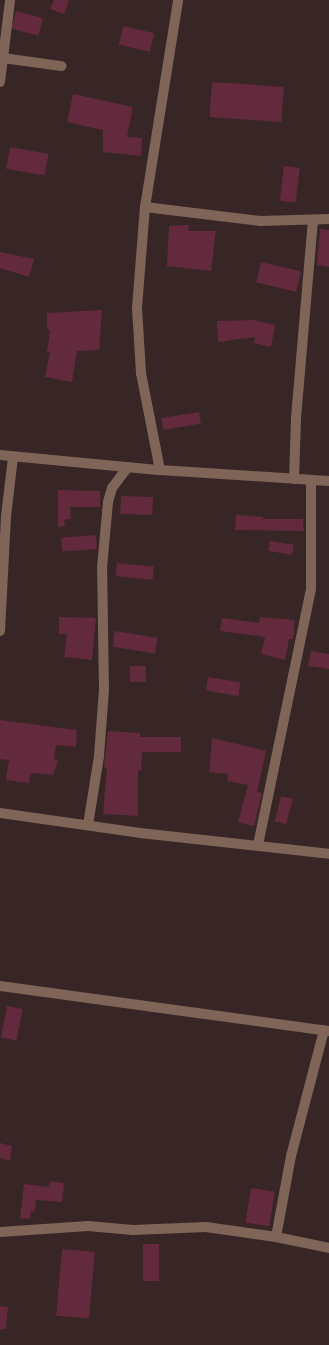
<!DOCTYPE html>
<style>
body{margin:0}
#map{position:relative;width:329px;height:1345px;overflow:hidden;background:#372625;font-family:"Roboto Serif",serif}
div>[style]{position:absolute}
.building>*{inset:0;background:#63293d;transform-origin:0 0}
.minor>*{height:10px;margin:-5px;padding:0 5px;transform-origin:5px;border-radius:5px;background:#7f6558}
span{translate:-50% -50%;white-space:nowrap;text-align:center;line-height:1.15;-webkit-text-stroke:4px #2d1d1b;paint-order:stroke}
</style>
<div id="map">
<div class="building">
<div style="clip-path:polygon(54px 0,69px 0,64px 14px,50px 9px)"></div>
<div style="left:16px;top:11px;width:28px;height:18px;rotate:15deg"></div>
<div style="left:123px;top:26px;width:32px;height:19px;rotate:13deg"></div>
<div style="left:212px;top:82px;width:72px;height:35px;rotate:4deg"></div>
<div style="clip-path:polygon(73px 94px,133px 107px,127px 137px,142px 138px,141px 156px,103px 152px,103px 130px,67px 122px)"></div>
<div style="left:10px;top:147px;width:39px;height:22px;rotate:10deg"></div>
<div style="left:284px;top:166px;width:16px;height:35px;rotate:7deg"></div>
<div style="clip-path:polygon(189px 225px,188px 231px,216px 231px,211px 271px,167px 266px,169px 226px)"></div>
<div style="clip-path:polygon(320px 229px,329px 230px,329px 267px,317px 265px)"></div>
<div style="clip-path:polygon(0 252px,34px 259px,29px 277px,0 268px)"></div>
<div style="left:261px;top:262px;width:41px;height:21px;rotate:13deg"></div>
<div style="clip-path:polygon(102px 310px,99px 350px,77px 351px,72px 382px,45px 377px,50px 352px,47px 352px,50px 330px,47px 329px,47px 313px)"></div>
<div style="clip-path:polygon(254px 320px,275px 325px,271px 347px,254px 343px,255px 337px,218px 342px,217px 321px)"></div>
<div style="left:199px;top:412px;width:12px;height:38px;rotate:81deg"></div>
<div style="clip-path:polygon(58px 490px,100px 491px,100px 507px,70px 507px,71px 519px,64px 520px,65px 526px,58px 527px)"></div>
<div style="left:121px;top:496px;width:32px;height:18px;rotate:2deg"></div>
<div style="clip-path:polygon(236px 515px,263px 517px,263px 519px,303px 519px,304px 531px,235px 530px)"></div>
<div style="left:96px;top:535px;width:14px;height:35px;rotate:86deg"></div>
<div style="left:270px;top:541px;width:24px;height:10px;rotate:9deg"></div>
<div style="left:117px;top:563px;width:37px;height:13px;rotate:6deg"></div>
<div style="clip-path:polygon(59px 617px,96px 618px,92px 660px,64px 657px,67px 634px,59px 634px)"></div>
<div style="clip-path:polygon(260px 617px,295px 620px,293px 639px,289px 639px,285px 660px,261px 654px,265px 637px,220px 631px,222px 618px,259px 623px)"></div>
<div style="left:115px;top:631px;width:43px;height:16px;rotate:9deg"></div>
<div style="clip-path:polygon(311px 651px,329px 654px,329px 669px,308px 666px)"></div>
<div style="left:130px;top:666px;width:16px;height:16px"></div>
<div style="left:208px;top:677px;width:33px;height:14px;rotate:9deg"></div>
<div style="clip-path:polygon(0 720px,77px 730px,76px 747px,56px 745px,54px 759px,58px 760px,53px 775px,31px 773px,29px 783px,6px 780px,9px 760px,0 759px)"></div>
<div style="clip-path:polygon(108px 731px,140px 733px,140px 737px,181px 737px,181px 752px,142px 752px,141px 771px,138px 770px,138px 816px,103px 814px,107px 768px,104px 768px)"></div>
<div style="clip-path:polygon(212px 738px,266px 751px,257px 792px,262px 793px,254px 826px,238px 822px,248px 785px,227px 781px,228px 774px,209px 772px)"></div>
<div style="left:281px;top:796px;width:12px;height:26px;rotate:14deg"></div>
<div style="left:7px;top:1006px;width:16px;height:32px;rotate:11deg"></div>
<div style="clip-path:polygon(0 1143px,12px 1146px,10px 1161px,0 1158px)"></div>
<div style="clip-path:polygon(50px 1181px,64px 1183px,62px 1202px,36px 1200px,35px 1212px,31px 1211px,30px 1219px,20px 1218px,24px 1184px,49px 1187px)"></div>
<div style="left:251px;top:1188px;width:24px;height:35px;rotate:9deg"></div>
<div style="left:143px;top:1244px;width:16px;height:37px"></div>
<div style="left:62px;top:1249px;width:33px;height:67px;rotate:5deg"></div>
<div style="clip-path:polygon(0 1306px,8px 1307px,6px 1329px,0 1329px)"></div>
</div>
<div class="minor">
<div style="left:3px;top:58px;width:59px;rotate:7.9deg"></div>
<div style="left:0;top:82px;width:83px;rotate:-83deg"></div>
<div style="left:145px;top:207px;width:117px;rotate:6.9deg"></div>
<div style="left:261px;top:221px;width:68px;rotate:-1.7deg"></div>
<div style="left:0;top:455px;width:161px;rotate:5.4deg"></div>
<div style="left:160px;top:470px;width:169px;rotate:3.7deg"></div>
<div style="left:160px;top:470px;width:99px;rotate:-101.1deg"></div>
<div style="left:141px;top:373px;width:65px;rotate:-93.5deg"></div>
<div style="left:137px;top:308px;width:101px;rotate:-85.5deg"></div>
<div style="left:145px;top:207px;width:210px;rotate:-80.9deg"></div>
<div style="left:294px;top:479px;width:61px;rotate:-88.1deg"></div>
<div style="left:296px;top:418px;width:199px;rotate:-85.1deg"></div>
<div style="left:0;top:631px;width:115px;rotate:-87deg"></div>
<div style="left:6px;top:516px;width:59px;rotate:-83.2deg"></div>
<div style="left:0;top:813px;width:141px;rotate:8.1deg"></div>
<div style="left:140px;top:833px;width:190px;rotate:6.3deg"></div>
<div style="left:88px;top:825px;width:70px;rotate:-80.9deg"></div>
<div style="left:99px;top:756px;width:66px;rotate:-85.7deg"></div>
<div style="left:104px;top:690px;width:122px;rotate:-90.9deg"></div>
<div style="left:102px;top:568px;width:66px;rotate:-84.8deg"></div>
<div style="left:108px;top:502px;width:15px;rotate:-74deg"></div>
<div style="left:112px;top:488px;width:26px;rotate:-53deg"></div>
<div style="left:258px;top:845px;width:262px;rotate:-78.3deg"></div>
<div style="left:311px;top:588px;width:108px;rotate:-90deg"></div>
<div style="left:0;top:986px;width:332px;rotate:7.8deg"></div>
<div style="left:0;top:1232px;width:88px;rotate:-3.9deg"></div>
<div style="left:88px;top:1226px;width:45px;rotate:5.1deg"></div>
<div style="left:133px;top:1230px;width:73px;rotate:-2.4deg"></div>
<div style="left:206px;top:1227px;width:71px;rotate:8.1deg"></div>
<div style="left:276px;top:1237px;width:82px;rotate:-79.5deg"></div>
<div style="left:291px;top:1156px;width:130px;rotate:-75.3deg"></div>
<div style="left:276px;top:1237px;width:54px;rotate:11.7deg"></div>
</div>
</div>
